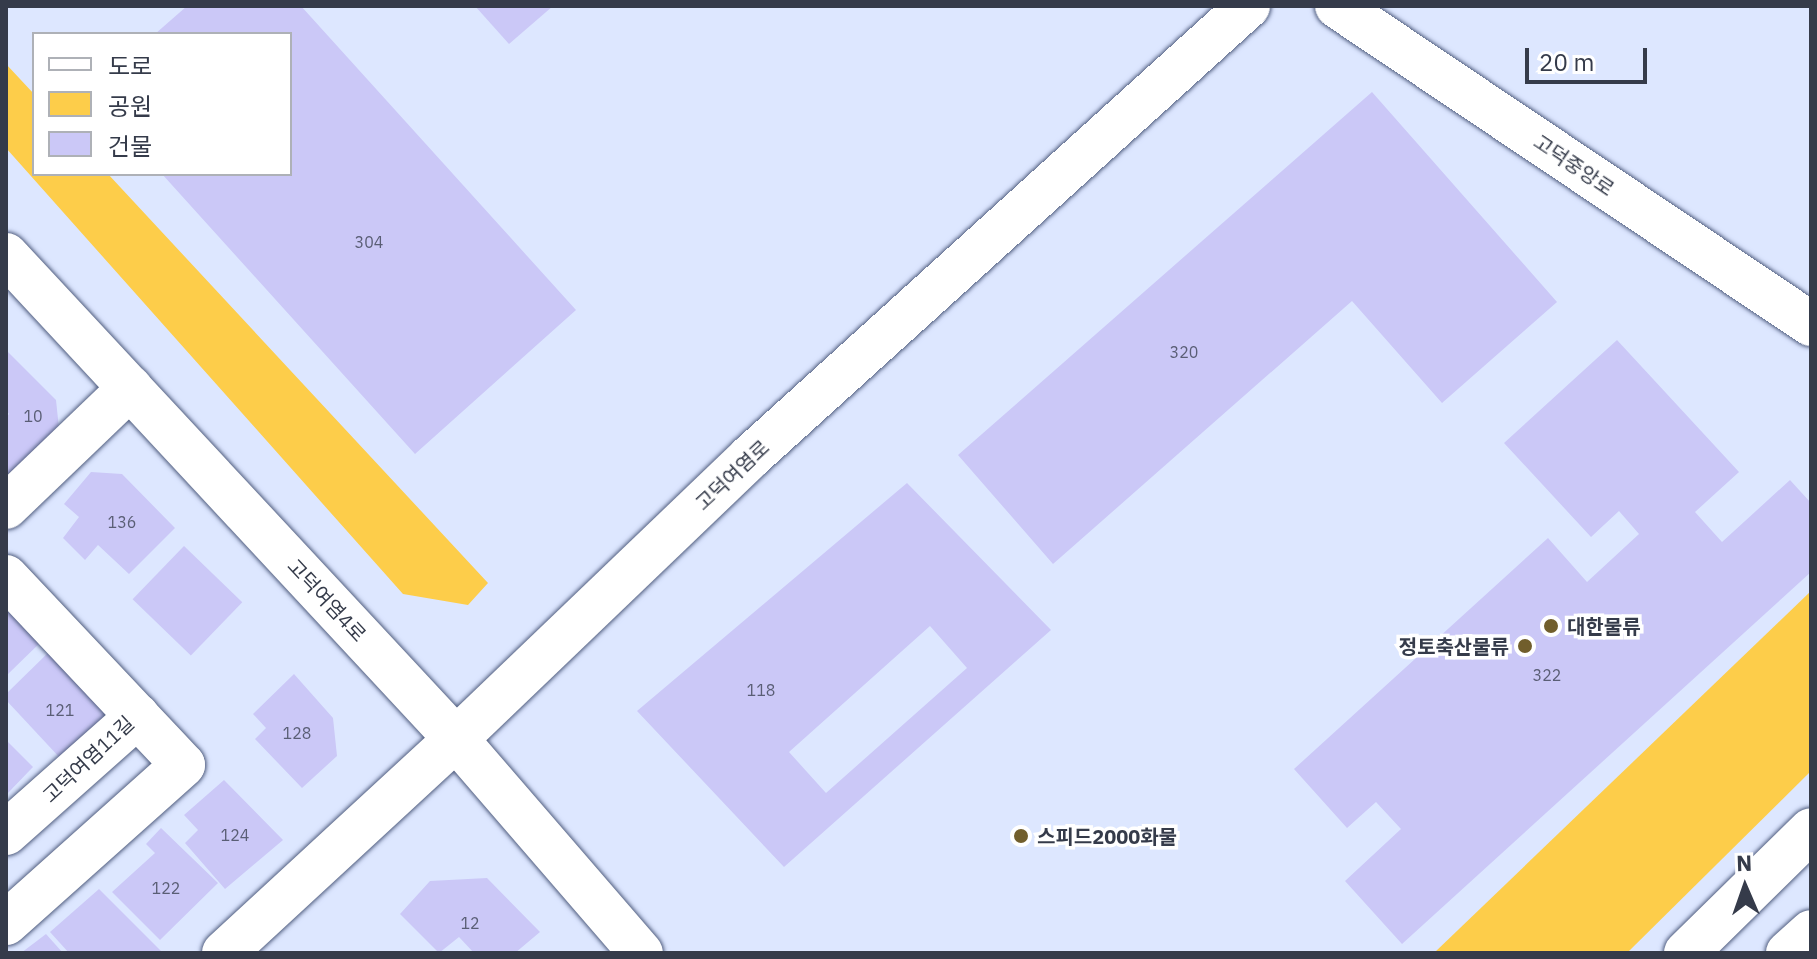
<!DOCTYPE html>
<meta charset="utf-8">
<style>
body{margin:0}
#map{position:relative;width:1817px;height:959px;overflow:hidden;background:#dde7ff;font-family:"IBM Plex Sans","Noto Sans KR",sans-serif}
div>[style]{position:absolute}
.green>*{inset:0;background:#fdcd4a}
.building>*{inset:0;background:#cbc8f7;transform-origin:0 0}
.roads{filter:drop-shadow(0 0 2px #515e80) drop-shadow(0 0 2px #515e80)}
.minor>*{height:44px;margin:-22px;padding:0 22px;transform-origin:22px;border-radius:22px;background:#fff}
.tertiary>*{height:44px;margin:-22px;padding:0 22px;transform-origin:22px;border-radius:22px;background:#fff}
.dots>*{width:22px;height:22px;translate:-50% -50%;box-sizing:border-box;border:4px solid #fff;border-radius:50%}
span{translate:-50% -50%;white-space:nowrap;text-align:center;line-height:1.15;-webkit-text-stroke:7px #fff;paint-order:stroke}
.number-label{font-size:16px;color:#5a5e75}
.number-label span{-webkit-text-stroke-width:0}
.street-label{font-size:20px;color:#353b4a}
.poi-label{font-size:20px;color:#353b4a;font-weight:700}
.left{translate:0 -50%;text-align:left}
.right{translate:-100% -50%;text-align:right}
.frame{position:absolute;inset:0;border:8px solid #353b4a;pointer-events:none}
.legend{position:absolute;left:32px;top:32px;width:260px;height:144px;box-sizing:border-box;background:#fff;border:2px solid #aeb1b7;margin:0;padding:10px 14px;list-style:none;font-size:24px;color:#353b4a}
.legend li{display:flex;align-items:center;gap:16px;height:40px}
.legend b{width:40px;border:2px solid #aeb1b7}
.north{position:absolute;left:1705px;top:847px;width:80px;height:80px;-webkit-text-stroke:6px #fff;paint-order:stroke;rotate:358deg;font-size:22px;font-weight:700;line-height:32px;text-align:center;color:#353b4a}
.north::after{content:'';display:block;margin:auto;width:28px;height:36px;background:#353b4a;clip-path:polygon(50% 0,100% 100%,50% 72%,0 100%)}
.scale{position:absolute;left:1525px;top:48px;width:122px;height:36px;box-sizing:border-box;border:4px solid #353b4a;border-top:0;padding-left:10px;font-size:24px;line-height:28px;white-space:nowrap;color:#353b4a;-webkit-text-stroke:6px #fff;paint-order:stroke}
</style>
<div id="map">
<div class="green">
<div style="clip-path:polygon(6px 64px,34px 94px,34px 174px,108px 174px,488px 583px,468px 605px,403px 594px,6px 148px)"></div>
<div style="clip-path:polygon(1811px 591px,1811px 771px,1627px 953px,1434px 953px)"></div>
</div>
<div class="building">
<div style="clip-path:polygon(187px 6px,301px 6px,576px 310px,415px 454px,162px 174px,290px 174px,290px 34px,155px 34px)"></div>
<div style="clip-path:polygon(475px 6px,553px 6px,509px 44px)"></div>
<div style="clip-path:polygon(1372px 92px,1557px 302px,1442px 403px,1352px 301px,1053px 564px,958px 455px)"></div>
<div style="clip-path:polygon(1617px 340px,1739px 472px,1695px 512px,1722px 542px,1790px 480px,1811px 503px,1811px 572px,1402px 944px,1345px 881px,1401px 829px,1376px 802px,1347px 828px,1294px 769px,1548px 538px,1587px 582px,1639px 534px,1619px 511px,1591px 537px,1504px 443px)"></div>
<div style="clip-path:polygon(6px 350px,56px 400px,60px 438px,6px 480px,6px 417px,9px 414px,6px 410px)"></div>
<div style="clip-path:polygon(91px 472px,122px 474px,175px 528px,129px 574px,98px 545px,85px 560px,63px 538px,79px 517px,64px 504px)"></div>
<div style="clip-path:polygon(evenodd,907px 483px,1051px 630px,784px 867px,637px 711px,907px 483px,930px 626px,967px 668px,826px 793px,789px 752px,930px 626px)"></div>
<div style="left:184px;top:546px;width:81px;height:74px;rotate:44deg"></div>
<div style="clip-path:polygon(6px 596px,46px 637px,6px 676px)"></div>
<div style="clip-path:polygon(54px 647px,105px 699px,104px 720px,60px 758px,6px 700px,6px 694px)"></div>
<div style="clip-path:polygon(294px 674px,333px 718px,337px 756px,302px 788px,255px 739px,266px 728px,253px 714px)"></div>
<div style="clip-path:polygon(6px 740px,33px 767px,6px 795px)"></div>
<div style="clip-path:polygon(224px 780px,283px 840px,225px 889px,185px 843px,198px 830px,184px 815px)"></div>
<div style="clip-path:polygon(161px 828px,218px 883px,160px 940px,112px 892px,155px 853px,146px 844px)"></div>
<div style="clip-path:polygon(487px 878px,540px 932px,515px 953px,474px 953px,459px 937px,439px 953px,400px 914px,430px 881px)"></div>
<div style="clip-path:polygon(99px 889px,161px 951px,69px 953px,50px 932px)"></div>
<div style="clip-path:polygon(46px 934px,63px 953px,21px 953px)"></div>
</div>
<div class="roads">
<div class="minor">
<div style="left:6px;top:507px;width:172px;rotate:-43.8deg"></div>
<div style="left:6px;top:577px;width:258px;rotate:46.7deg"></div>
<div style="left:183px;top:765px;width:237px;rotate:138.2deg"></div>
<div style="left:6px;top:833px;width:176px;rotate:-41.6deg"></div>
</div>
<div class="tertiary">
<div style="left:1337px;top:6px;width:571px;rotate:33.86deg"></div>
<div style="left:6px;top:255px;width:661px;rotate:47.08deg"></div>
<div style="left:456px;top:739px;width:283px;rotate:49.2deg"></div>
<div style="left:224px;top:953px;width:316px;rotate:-42.7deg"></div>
<div style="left:456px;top:739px;width:407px;rotate:-43.8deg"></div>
<div style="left:750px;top:457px;width:672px;rotate:-42.16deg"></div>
<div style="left:1686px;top:953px;width:175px;rotate:-44.5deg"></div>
<div style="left:1788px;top:953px;width:31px;rotate:-42deg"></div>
</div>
</div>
<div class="dots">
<div style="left:1551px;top:626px;background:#715e2c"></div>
<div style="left:1525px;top:646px;background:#715e2c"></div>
<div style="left:1021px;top:836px;background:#715e2c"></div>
</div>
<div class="number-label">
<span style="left:369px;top:242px">304</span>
<span style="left:1184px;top:352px">320</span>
<span style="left:33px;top:416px">10</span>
<span style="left:122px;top:522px">136</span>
<span style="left:1547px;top:675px">322</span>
<span style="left:761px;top:690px">118</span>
<span style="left:60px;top:710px">121</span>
<span style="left:297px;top:733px">128</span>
<span style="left:235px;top:835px">124</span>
<span style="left:166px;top:888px">122</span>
<span style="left:470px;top:923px">12</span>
</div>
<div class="street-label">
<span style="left:1574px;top:165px;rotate:34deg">고덕중앙로</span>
<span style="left:732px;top:475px;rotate:-43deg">고덕여염로</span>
<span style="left:327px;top:600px;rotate:47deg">고덕여염4로</span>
<span style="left:88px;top:759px;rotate:-43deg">고덕여염11길</span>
</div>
<div class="poi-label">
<span class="left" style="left:1567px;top:626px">대한물류</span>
<span class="right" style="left:1509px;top:646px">정토축산물류</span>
<span class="left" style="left:1037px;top:836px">스피드2000화물</span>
</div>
<div class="frame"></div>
<ul class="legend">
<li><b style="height:10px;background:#fff"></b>도로</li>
<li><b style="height:22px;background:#fdcd4a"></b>공원</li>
<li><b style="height:22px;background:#cbc8f7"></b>건물</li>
</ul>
<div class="north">N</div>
<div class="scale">20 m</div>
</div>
